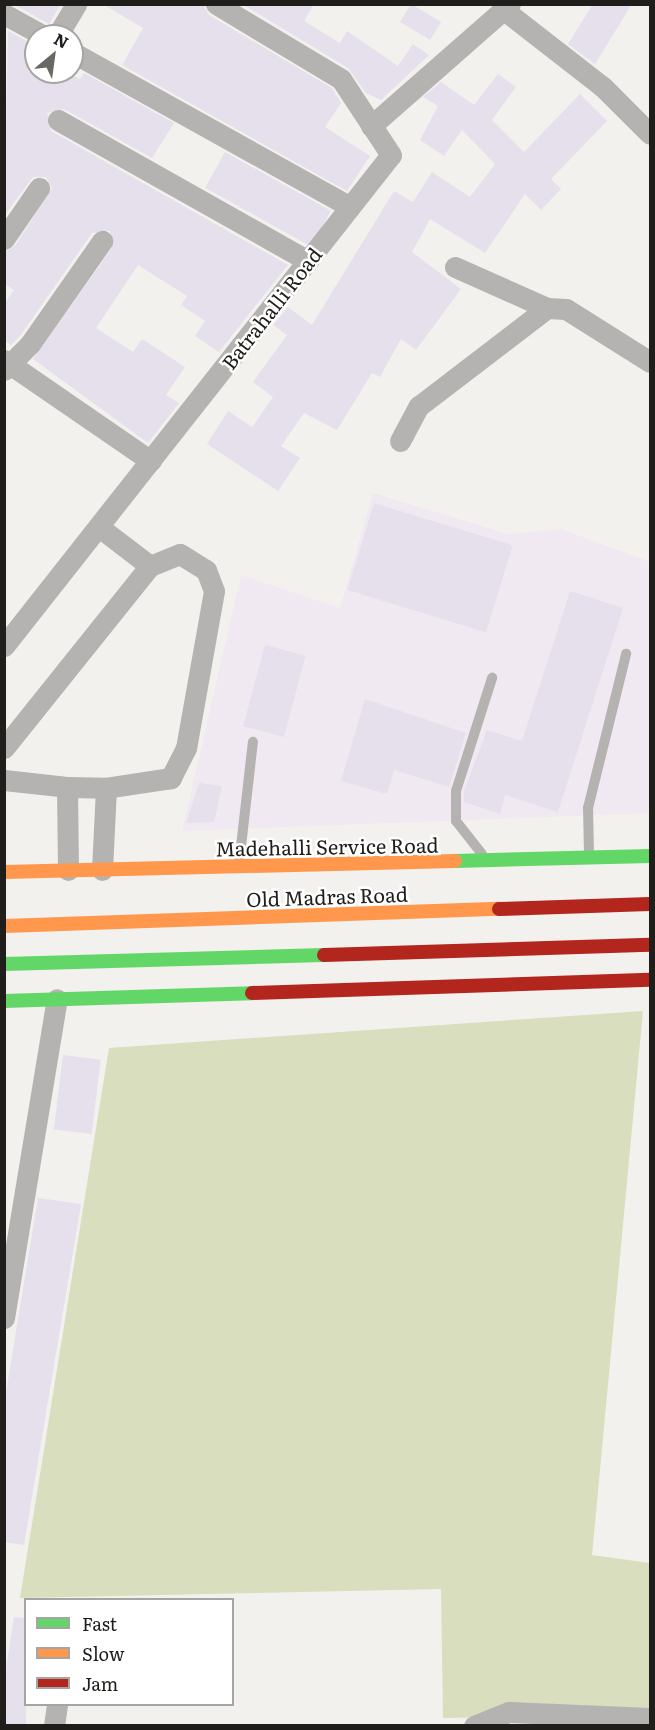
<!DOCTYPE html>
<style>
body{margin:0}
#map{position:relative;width:655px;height:1730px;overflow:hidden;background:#f2f1ed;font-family:Literata,serif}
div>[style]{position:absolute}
.industrial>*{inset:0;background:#f1e9f2}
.green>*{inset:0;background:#d8debe}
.building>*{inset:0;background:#e5e0eb;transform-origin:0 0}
.lane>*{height:10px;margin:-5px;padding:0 5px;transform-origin:5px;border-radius:5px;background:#b4b3b1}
.street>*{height:21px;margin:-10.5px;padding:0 10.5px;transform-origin:10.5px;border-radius:10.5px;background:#b4b3b1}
.fast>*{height:14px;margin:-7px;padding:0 7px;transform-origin:7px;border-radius:7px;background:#63d668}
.slow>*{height:14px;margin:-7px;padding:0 7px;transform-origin:7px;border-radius:7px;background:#ff974d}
.jam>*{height:14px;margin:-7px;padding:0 7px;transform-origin:7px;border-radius:7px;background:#b3261e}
span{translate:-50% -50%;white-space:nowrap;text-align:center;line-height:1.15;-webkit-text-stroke:5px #fff;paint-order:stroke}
.street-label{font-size:20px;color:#1f1e1b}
.frame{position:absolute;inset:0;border:6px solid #1f1e1b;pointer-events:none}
.legend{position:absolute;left:24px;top:1598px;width:210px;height:108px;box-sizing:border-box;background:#fff;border:2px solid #a5a5a4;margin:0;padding:8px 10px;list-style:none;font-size:18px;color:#1f1e1b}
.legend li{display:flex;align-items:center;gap:12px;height:30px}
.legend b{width:30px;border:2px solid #a5a5a4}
.north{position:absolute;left:24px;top:24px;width:60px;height:60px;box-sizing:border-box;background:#fff;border:2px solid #a5a5a4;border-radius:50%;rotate:29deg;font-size:16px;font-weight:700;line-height:24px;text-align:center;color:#1f1e1b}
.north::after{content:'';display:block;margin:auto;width:21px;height:27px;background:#696864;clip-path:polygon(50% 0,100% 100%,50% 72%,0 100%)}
</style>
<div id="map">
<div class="industrial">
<div style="clip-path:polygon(373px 493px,508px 534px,561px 529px,650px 562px,650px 813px,182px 831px,241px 575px,340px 608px)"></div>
</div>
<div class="green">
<div style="clip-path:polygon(643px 1011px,592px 1555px,650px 1563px,650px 1715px,443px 1718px,441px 1589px,20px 1598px,109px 1048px)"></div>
</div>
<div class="building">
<div style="clip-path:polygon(13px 4px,61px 4px,49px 24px)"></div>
<div style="clip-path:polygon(102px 4px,203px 4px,209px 15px,332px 88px,341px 103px,325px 127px,370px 156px,347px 191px,122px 65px,143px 28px)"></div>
<div style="clip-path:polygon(242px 4px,314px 4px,304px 21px,340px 43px,347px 31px,398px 66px,413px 44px,429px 55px,381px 100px,366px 93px,348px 68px)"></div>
<div style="left:411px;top:4px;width:35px;height:21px;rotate:31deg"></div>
<div style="clip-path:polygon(593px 4px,632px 4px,595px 64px,568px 44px)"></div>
<div style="clip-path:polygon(8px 31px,36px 46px,36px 59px,28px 72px,68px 72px,80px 79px,84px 73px,174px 123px,152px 158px,64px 109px,47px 113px,51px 131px,288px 265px,219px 352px,195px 336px,205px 321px,181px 305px,187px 296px,138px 265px,96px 328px,133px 352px,142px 339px,185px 367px,166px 395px,179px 403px,148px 443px,33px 359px,112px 248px,110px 231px,92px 233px,20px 336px,11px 345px,4px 340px,4px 304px,14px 290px,4px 284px,4px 252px,15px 246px,52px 188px,46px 177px,33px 177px,4px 216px)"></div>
<div style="clip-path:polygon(498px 74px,516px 87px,492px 120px,524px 152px,580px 94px,607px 121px,551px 179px,561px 189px,541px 210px,525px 194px,485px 253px,430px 219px,412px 252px,461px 289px,416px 350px,401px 339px,380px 377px,372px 373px,337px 430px,304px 413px,281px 446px,300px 458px,278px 491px,207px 444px,228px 411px,252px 427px,273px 397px,253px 382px,287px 335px,273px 325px,288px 307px,312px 325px,394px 191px,413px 202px,432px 172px,470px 197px,495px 164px,462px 130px,444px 156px,420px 140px,438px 106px,423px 97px,441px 82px,474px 105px)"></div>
<div style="left:225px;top:152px;width:121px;height:41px;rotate:29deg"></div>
<div style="left:374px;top:503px;width:145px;height:91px;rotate:17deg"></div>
<div style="clip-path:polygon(570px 591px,623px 608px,558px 812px,505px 795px,500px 814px,464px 802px,464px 791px,487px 730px,522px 741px)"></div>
<div style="left:265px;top:645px;width:42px;height:84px;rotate:15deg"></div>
<div style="clip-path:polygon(365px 699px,466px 733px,449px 787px,394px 770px,387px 794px,341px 781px)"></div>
<div style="clip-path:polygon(199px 783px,222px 786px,214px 822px,186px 823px)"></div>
<div style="left:63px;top:1055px;width:38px;height:75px;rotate:7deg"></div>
<div style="clip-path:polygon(38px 1198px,81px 1204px,24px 1545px,4px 1542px,4px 1404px)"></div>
<div style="clip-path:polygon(14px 1617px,26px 1618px,26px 1725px,4px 1725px,4px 1681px)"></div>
</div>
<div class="lane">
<div style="left:482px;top:854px;width:42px;rotate:-128.2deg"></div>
<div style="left:456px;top:821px;width:30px;rotate:-90deg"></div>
<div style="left:456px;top:791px;width:119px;rotate:-72.3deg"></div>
<div style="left:589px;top:854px;width:46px;rotate:-91.2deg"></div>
<div style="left:588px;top:808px;width:159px;rotate:-76.1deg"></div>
<div style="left:239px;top:864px;width:123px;rotate:-83.5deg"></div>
</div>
<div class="street">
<div style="left:504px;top:10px;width:125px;rotate:37.9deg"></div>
<div style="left:603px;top:87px;width:66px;rotate:45deg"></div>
<div style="left:4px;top:14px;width:46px;rotate:28.8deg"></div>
<div style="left:57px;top:36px;width:37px;rotate:-59deg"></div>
<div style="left:72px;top:52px;width:318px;rotate:29.1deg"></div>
<div style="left:58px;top:120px;width:287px;rotate:29.4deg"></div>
<div style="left:371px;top:126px;width:185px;rotate:-41.3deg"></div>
<div style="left:4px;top:239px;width:62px;rotate:-55.5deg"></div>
<div style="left:455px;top:267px;width:101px;rotate:24deg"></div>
<div style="left:4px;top:360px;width:178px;rotate:34.5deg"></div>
<div style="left:4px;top:370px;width:37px;rotate:-45deg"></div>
<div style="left:30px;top:344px;width:126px;rotate:-55deg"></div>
<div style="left:400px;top:441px;width:40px;rotate:-62deg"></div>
<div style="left:419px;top:406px;width:161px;rotate:-37.4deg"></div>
<div style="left:547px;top:308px;width:19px;rotate:3deg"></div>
<div style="left:566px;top:309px;width:99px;rotate:32.2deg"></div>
<div style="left:99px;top:527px;width:64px;rotate:37.4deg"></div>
<div style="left:4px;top:646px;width:625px;rotate:-51.76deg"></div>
<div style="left:391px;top:155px;width:91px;rotate:-123.3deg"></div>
<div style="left:341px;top:79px;width:146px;rotate:-149deg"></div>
<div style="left:4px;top:748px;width:233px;rotate:-51.3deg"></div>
<div style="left:150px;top:566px;width:32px;rotate:-22deg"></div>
<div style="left:180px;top:554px;width:31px;rotate:32deg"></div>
<div style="left:206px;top:570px;width:22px;rotate:69deg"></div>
<div style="left:214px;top:591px;width:159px;rotate:100.1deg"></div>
<div style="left:186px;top:748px;width:34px;rotate:117deg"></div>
<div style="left:171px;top:778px;width:66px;rotate:171.3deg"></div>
<div style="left:106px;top:788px;width:82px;rotate:92.8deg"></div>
<div style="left:4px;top:780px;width:63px;rotate:6.3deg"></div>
<div style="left:67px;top:787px;width:83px;rotate:89.3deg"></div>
<div style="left:67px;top:787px;width:39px;rotate:1deg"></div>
<div style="left:4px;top:1318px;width:323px;rotate:-80.6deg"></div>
<div style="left:54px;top:1726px;width:22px;rotate:-82deg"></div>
<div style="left:474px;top:1726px;width:38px;rotate:-22deg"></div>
<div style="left:509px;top:1712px;width:141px;rotate:2.4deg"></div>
</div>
<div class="fast">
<div style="left:455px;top:861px;width:195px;rotate:-1.5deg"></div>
<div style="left:4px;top:964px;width:320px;rotate:-1.6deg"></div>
<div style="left:4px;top:1001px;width:248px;rotate:-1.8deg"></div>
</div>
<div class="slow">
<div style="left:4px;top:872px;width:451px;rotate:-1.4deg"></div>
<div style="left:4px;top:926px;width:495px;rotate:-2deg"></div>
</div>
<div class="jam">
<div style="left:499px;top:909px;width:151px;rotate:-1.9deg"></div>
<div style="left:324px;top:955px;width:326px;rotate:-1.8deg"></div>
<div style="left:252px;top:993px;width:398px;rotate:-1.9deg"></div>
</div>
<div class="street-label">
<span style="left:271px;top:308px;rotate:-52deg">Batrahalli Road</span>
<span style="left:327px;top:846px;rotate:-1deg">Madehalli Service Road</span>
<span style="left:327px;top:896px;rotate:-2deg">Old Madras Road</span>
</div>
<div class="frame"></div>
<ul class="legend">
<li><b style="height:8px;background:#63d668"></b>Fast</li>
<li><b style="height:8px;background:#ff974d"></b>Slow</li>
<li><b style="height:8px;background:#b3261e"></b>Jam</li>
</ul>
<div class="north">N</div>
</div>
